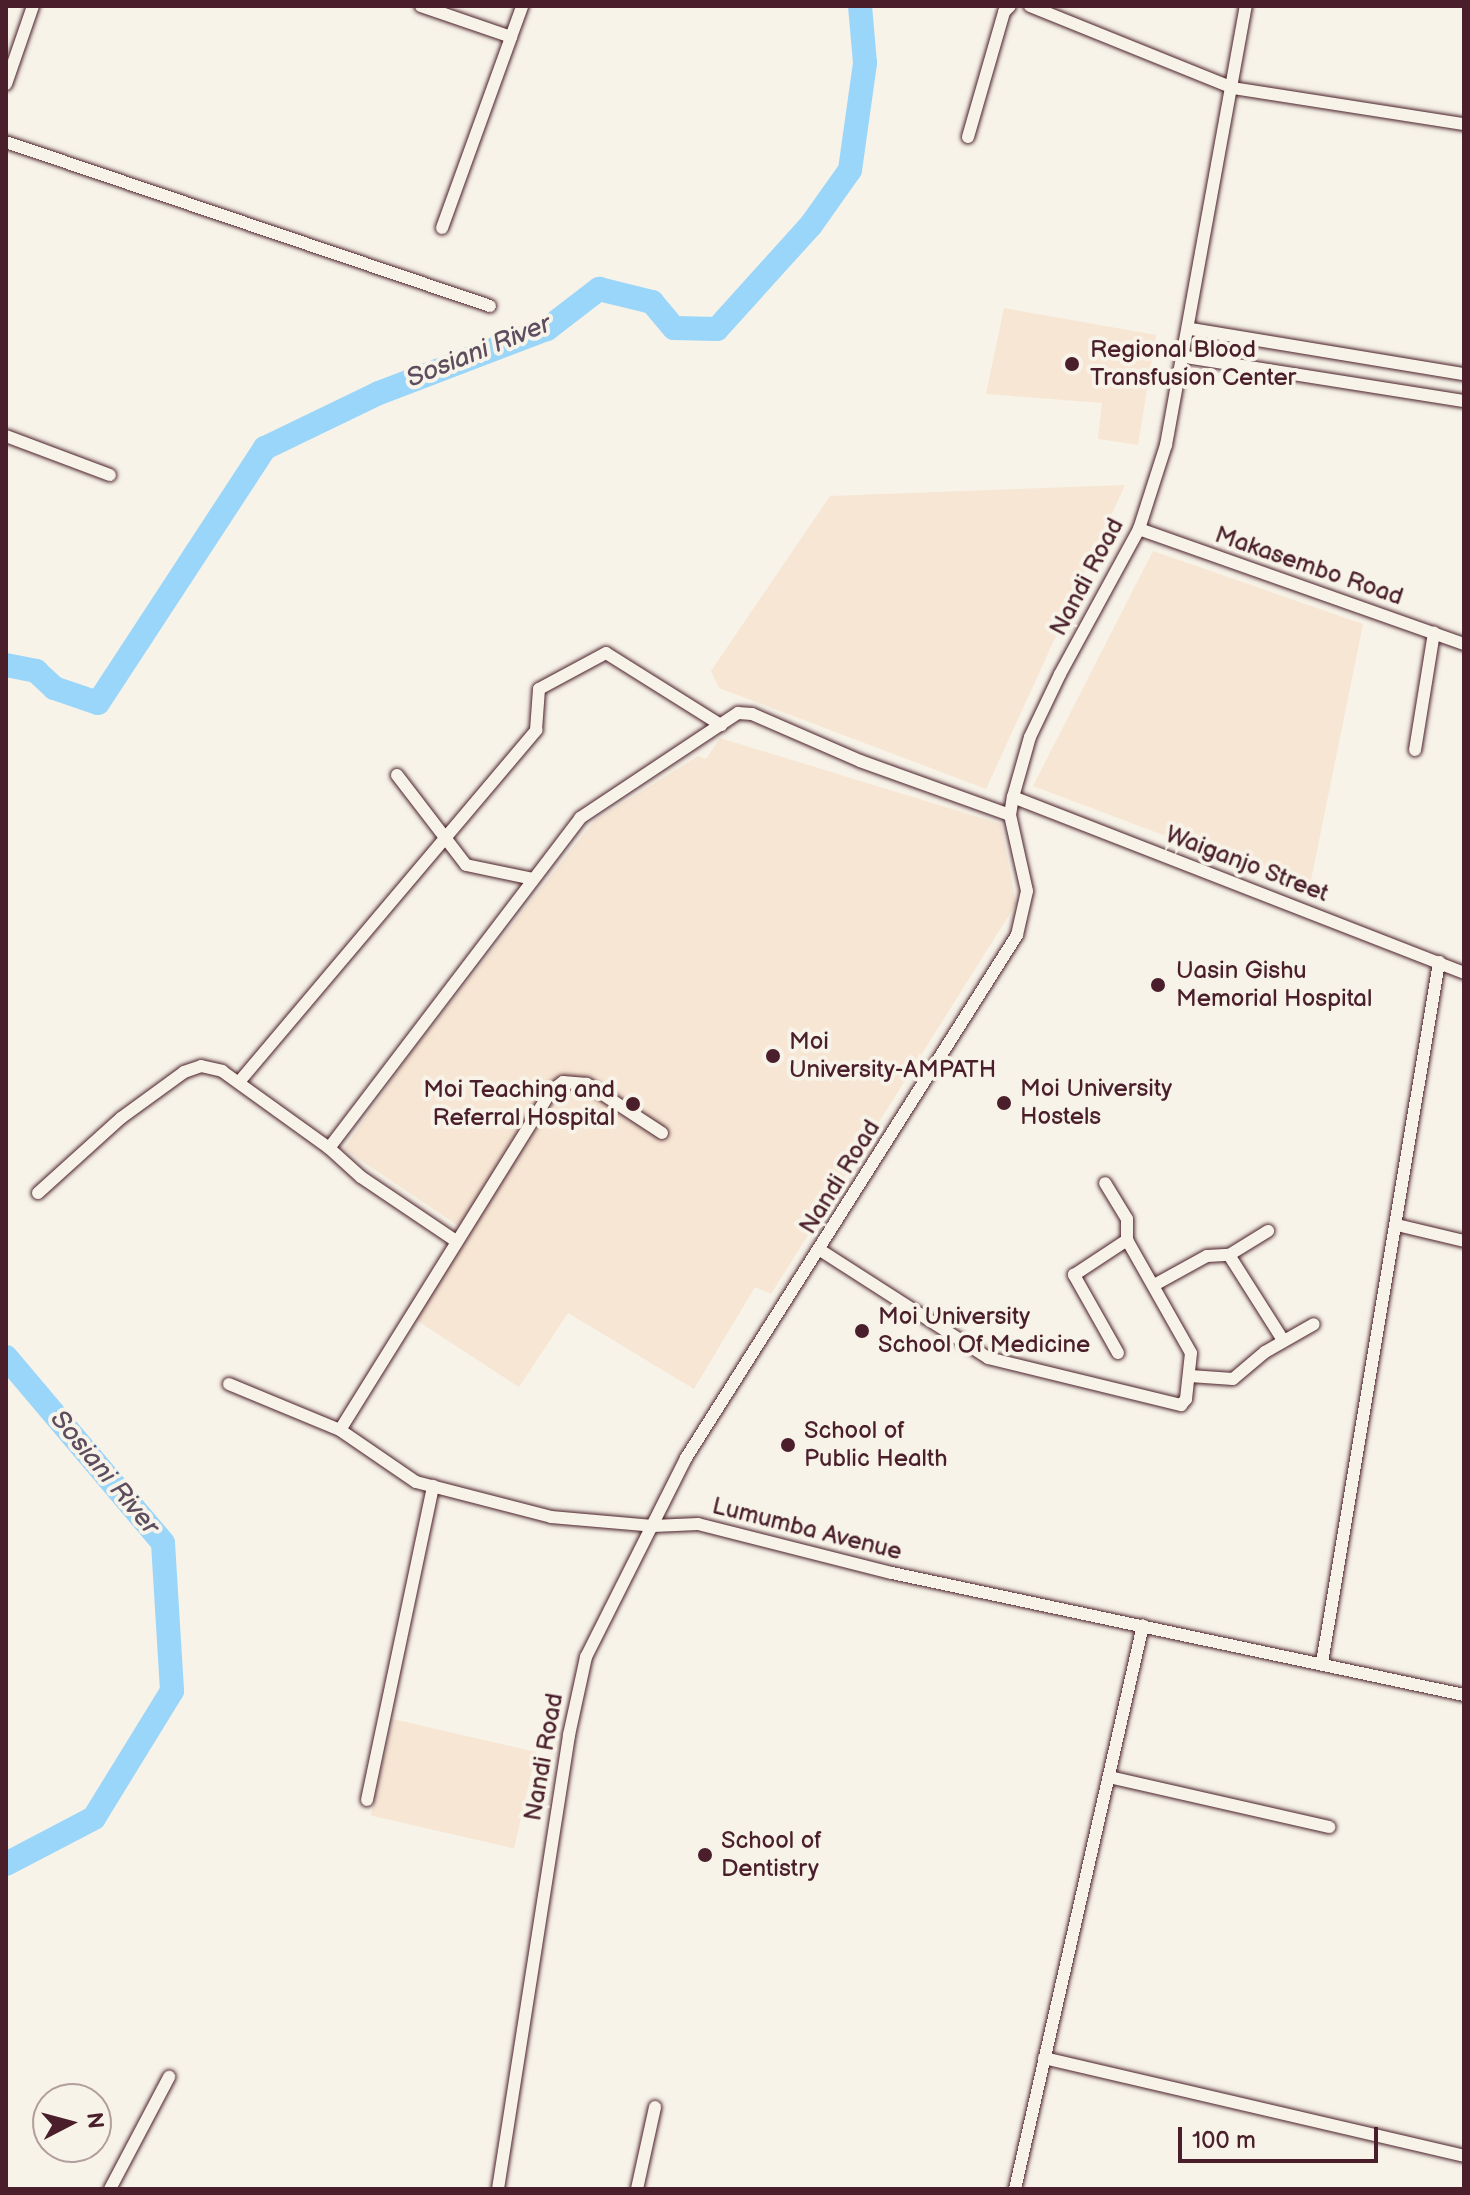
<!DOCTYPE html>
<style>
body{margin:0}
#map{position:relative;width:1470px;height:2195px;overflow:hidden;background:#f7f3e8;font-family:"Balsamiq Sans",sans-serif}
div>[style]{position:absolute}
.built>*{inset:0;background:#f7e6d4;transform-origin:0 0}
.river>*{height:24px;margin:-12px;padding:0 12px;transform-origin:12px;border-radius:12px;background:#9ad5fa}
.roads{filter:drop-shadow(0 0 2px #4a1f2b) drop-shadow(0 0 2px #4a1f2b)}
.minor>*{height:12px;margin:-6px;padding:0 6px;transform-origin:6px;border-radius:6px;background:#f7f3e8}
.dots>*{width:22px;height:22px;translate:-50% -50%;box-sizing:border-box;border:4px solid #f7f3e8;border-radius:50%}
span{translate:-50% -50%;white-space:nowrap;text-align:center;line-height:1.15;-webkit-text-stroke:8px #f7f3e8;paint-order:stroke}
.poi-label{font-size:24px;color:#4a1f2b}
.left{translate:0 -50%;text-align:left}
.right{translate:-100% -50%;text-align:right}
.street-label{font-size:24px;color:#4a1f2b}
.water-label{font-size:26px;color:#5e4c5f;font-style:italic}
.frame{position:absolute;inset:0;border:8px solid #4a1f2b;pointer-events:none}
.north{position:absolute;left:32px;top:2083px;width:80px;height:80px;box-sizing:border-box;background:#f7f3e8;border:2px solid #b29e9c;border-radius:50%;rotate:84deg;font-size:22px;font-weight:700;line-height:32px;text-align:center;color:#4a1f2b}
.north::after{content:'';display:block;margin:auto;width:28px;height:36px;background:#4a1f2b;clip-path:polygon(50% 0,100% 100%,50% 72%,0 100%)}
.scale{position:absolute;left:1178px;top:2127px;width:200px;height:36px;box-sizing:border-box;border:4px solid #4a1f2b;border-top:0;padding-left:10px;font-size:24px;line-height:28px;white-space:nowrap;color:#4a1f2b;-webkit-text-stroke:6px #f7f3e8;paint-order:stroke}
</style>
<div id="map">
<div class="built">
<div style="clip-path:polygon(1004px 308px,1156px 335px,1138px 445px,1098px 439px,1102px 403px,986px 394px)"></div>
<div style="clip-path:polygon(1125px 485px,986px 789px,719px 688px,711px 671px,830px 496px)"></div>
<div style="clip-path:polygon(1153px 551px,1363px 624px,1309px 890px,1033px 786px)"></div>
<div style="clip-path:polygon(720px 738px,1001px 824px,1016px 904px,771px 1294px,755px 1287px,694px 1389px,568px 1313px,519px 1387px,404px 1312px,463px 1229px,344px 1149px,407px 1058px,594px 821px,698px 756px,706px 759px)"></div>
<div style="left:393px;top:1719px;width:147px;height:99px;rotate:13deg"></div>
</div>
<div class="river">
<div style="left:6px;top:665px;width:31px;rotate:11deg"></div>
<div style="left:36px;top:671px;width:25px;rotate:43deg"></div>
<div style="left:54px;top:688px;width:46px;rotate:18.8deg"></div>
<div style="left:98px;top:703px;width:305px;rotate:-56.8deg"></div>
<div style="left:265px;top:448px;width:127px;rotate:-25.8deg"></div>
<div style="left:379px;top:393px;width:180px;rotate:-20.9deg"></div>
<div style="left:547px;top:329px;width:66px;rotate:-37.6deg"></div>
<div style="left:599px;top:289px;width:55px;rotate:13.8deg"></div>
<div style="left:652px;top:302px;width:34px;rotate:50deg"></div>
<div style="left:674px;top:328px;width:43px;rotate:1.3deg"></div>
<div style="left:717px;top:329px;width:140px;rotate:-47.9deg"></div>
<div style="left:811px;top:225px;width:67px;rotate:-54.7deg"></div>
<div style="left:850px;top:170px;width:108px;rotate:-82deg"></div>
<div style="left:865px;top:63px;width:57px;rotate:-95deg"></div>
<div style="left:6px;top:1357px;width:243px;rotate:49.8deg"></div>
<div style="left:163px;top:1543px;width:148px;rotate:86.5deg"></div>
<div style="left:172px;top:1691px;width:149px;rotate:121.6deg"></div>
<div style="left:94px;top:1818px;width:99px;rotate:152.4deg"></div>
</div>
<div class="roads">
<div class="minor">
<div style="left:421px;top:6px;width:95px;rotate:19deg"></div>
<div style="left:511px;top:37px;width:33px;rotate:-70deg"></div>
<div style="left:1030px;top:6px;width:219px;rotate:22deg"></div>
<div style="left:1233px;top:88px;width:234px;rotate:8.9deg"></div>
<div style="left:6px;top:84px;width:83px;rotate:-70.9deg"></div>
<div style="left:968px;top:137px;width:130px;rotate:-73.9deg"></div>
<div style="left:1004px;top:12px;width:8px;rotate:-45deg"></div>
<div style="left:6px;top:142px;width:511px;rotate:18.72deg"></div>
<div style="left:442px;top:228px;width:203px;rotate:-70.1deg"></div>
<div style="left:1191px;top:329px;width:277px;rotate:9.4deg"></div>
<div style="left:1186px;top:357px;width:281px;rotate:9deg"></div>
<div style="left:6px;top:436px;width:111px;rotate:20.6deg"></div>
<div style="left:1139px;top:529px;width:345px;rotate:19.5deg"></div>
<div style="left:1415px;top:750px;width:119px;rotate:-80.8deg"></div>
<div style="left:397px;top:775px;width:113px;rotate:52.5deg"></div>
<div style="left:466px;top:865px;width:68px;rotate:11.8deg"></div>
<div style="left:1013px;top:797px;width:484px;rotate:21.3deg"></div>
<div style="left:239px;top:1082px;width:461px;rotate:-49.8deg"></div>
<div style="left:536px;top:730px;width:41px;rotate:-85.8deg"></div>
<div style="left:539px;top:689px;width:76px;rotate:-28.2deg"></div>
<div style="left:606px;top:653px;width:136px;rotate:32.1deg"></div>
<div style="left:662px;top:1133px;width:90px;rotate:-146.8deg"></div>
<div style="left:587px;top:1084px;width:24px;rotate:-175deg"></div>
<div style="left:563px;top:1082px;width:15px;rotate:143deg"></div>
<div style="left:551px;top:1091px;width:399px;rotate:121.9deg"></div>
<div style="left:340px;top:1430px;width:92px;rotate:34.4deg"></div>
<div style="left:416px;top:1482px;width:139px;rotate:14.5deg"></div>
<div style="left:551px;top:1517px;width:102px;rotate:5deg"></div>
<div style="left:653px;top:1526px;width:45px;rotate:-2.5deg"></div>
<div style="left:698px;top:1524px;width:200px;rotate:14.2deg"></div>
<div style="left:892px;top:1573px;width:585px;rotate:12.04deg"></div>
<div style="left:38px;top:1193px;width:112px;rotate:-42.1deg"></div>
<div style="left:121px;top:1118px;width:78px;rotate:-36.1deg"></div>
<div style="left:184px;top:1072px;width:18px;rotate:-19deg"></div>
<div style="left:201px;top:1066px;width:22px;rotate:13deg"></div>
<div style="left:222px;top:1071px;width:132px;rotate:35.7deg"></div>
<div style="left:1397px;top:1225px;width:69px;rotate:13.4deg"></div>
<div style="left:456px;top:1241px;width:115px;rotate:-146deg"></div>
<div style="left:361px;top:1177px;width:43px;rotate:-137.8deg"></div>
<div style="left:329px;top:1148px;width:415px;rotate:-52.7deg"></div>
<div style="left:580px;top:818px;width:190px;rotate:-33.6deg"></div>
<div style="left:738px;top:713px;width:14px;rotate:4deg"></div>
<div style="left:752px;top:714px;width:118px;rotate:23.5deg"></div>
<div style="left:860px;top:761px;width:159px;rotate:19.8deg"></div>
<div style="left:820px;top:1250px;width:200px;rotate:32.7deg"></div>
<div style="left:988px;top:1358px;width:199px;rotate:13.7deg"></div>
<div style="left:1181px;top:1405px;width:8px;rotate:-50deg"></div>
<div style="left:1186px;top:1399px;width:46px;rotate:-83.8deg"></div>
<div style="left:1191px;top:1353px;width:130px;rotate:-119.5deg"></div>
<div style="left:1127px;top:1240px;width:21px;rotate:-90deg"></div>
<div style="left:1127px;top:1219px;width:42px;rotate:-121.4deg"></div>
<div style="left:1229px;top:1255px;width:46px;rotate:-31.6deg"></div>
<div style="left:1156px;top:1284px;width:58px;rotate:-28.8deg"></div>
<div style="left:1207px;top:1256px;width:22px;rotate:-3deg"></div>
<div style="left:1229px;top:1255px;width:101px;rotate:57.6deg"></div>
<div style="left:1118px;top:1353px;width:90px;rotate:-119.4deg"></div>
<div style="left:1074px;top:1275px;width:64px;rotate:-33.4deg"></div>
<div style="left:1190px;top:1376px;width:43px;rotate:4deg"></div>
<div style="left:1233px;top:1379px;width:42px;rotate:-40.2deg"></div>
<div style="left:1265px;top:1352px;width:56px;rotate:-29.7deg"></div>
<div style="left:229px;top:1384px;width:120px;rotate:22.5deg"></div>
<div style="left:1322px;top:1663px;width:711px;rotate:-80.52deg"></div>
<div style="left:1109px;top:1777px;width:226px;rotate:12.8deg"></div>
<div style="left:367px;top:1800px;width:321px;rotate:-78.1deg"></div>
<div style="left:1044px;top:2058px;width:431px;rotate:13.1deg"></div>
<div style="left:110px;top:2189px;width:127px;rotate:-62.2deg"></div>
<div style="left:498px;top:2189px;width:460px;rotate:-81.1deg"></div>
<div style="left:569px;top:1735px;width:80px;rotate:-77.7deg"></div>
<div style="left:586px;top:1657px;width:223px;rotate:-63.3deg"></div>
<div style="left:686px;top:1458px;width:619px;rotate:-57.67deg"></div>
<div style="left:1017px;top:935px;width:45px;rotate:-77.2deg"></div>
<div style="left:1027px;top:891px;width:78px;rotate:-102.6deg"></div>
<div style="left:1010px;top:815px;width:18px;rotate:-81deg"></div>
<div style="left:1013px;top:797px;width:62px;rotate:-74.2deg"></div>
<div style="left:1030px;top:737px;width:70px;rotate:-64.5deg"></div>
<div style="left:1060px;top:674px;width:165px;rotate:-61.4deg"></div>
<div style="left:1139px;top:529px;width:88px;rotate:-72.2deg"></div>
<div style="left:1166px;top:445px;width:446px;rotate:-79.7deg"></div>
<div style="left:637px;top:2189px;width:84px;rotate:-77.6deg"></div>
<div style="left:1015px;top:2189px;width:578px;rotate:-77.21deg"></div>
</div>
</div>
<div class="dots">
<div style="left:1072px;top:364px;background:#4a1f2b"></div>
<div style="left:1158px;top:985px;background:#4a1f2b"></div>
<div style="left:773px;top:1056px;background:#4a1f2b"></div>
<div style="left:1004px;top:1103px;background:#4a1f2b"></div>
<div style="left:633px;top:1104px;background:#4a1f2b"></div>
<div style="left:862px;top:1331px;background:#4a1f2b"></div>
<div style="left:788px;top:1445px;background:#4a1f2b"></div>
<div style="left:705px;top:1855px;background:#4a1f2b"></div>
</div>
<div class="poi-label">
<span class="left" style="left:1090px;top:364px">Regional Blood<br>Transfusion Center</span>
<span class="left" style="left:1176px;top:985px">Uasin Gishu<br>Memorial Hospital</span>
<span class="left" style="left:789px;top:1056px">Moi<br>University-AMPATH</span>
<span class="left" style="left:1020px;top:1103px">Moi University<br>Hostels</span>
<span class="right" style="left:615px;top:1104px">Moi Teaching and<br>Referral Hospital</span>
<span class="left" style="left:878px;top:1331px">Moi University<br>School Of Medicine</span>
<span class="left" style="left:804px;top:1445px">School of<br>Public Health</span>
<span class="left" style="left:721px;top:1855px">School of<br>Dentistry</span>
</div>
<div class="street-label">
<span style="left:1309px;top:566px;rotate:19deg">Makasembo Road</span>
<span style="left:1087px;top:577px;rotate:-62deg">Nandi Road</span>
<span style="left:1247px;top:864px;rotate:21deg">Waiganjo Street</span>
<span style="left:840px;top:1177px;rotate:-58deg">Nandi Road</span>
<span style="left:807px;top:1529px;rotate:14deg">Lumumba Avenue</span>
<span style="left:544px;top:1757px;rotate:-80deg">Nandi Road</span>
</div>
<div class="water-label">
<span style="left:479px;top:352px;rotate:-22deg">Sosiani River</span>
<span style="left:104px;top:1473px;rotate:50deg">Sosiani River</span>
</div>
<div class="frame"></div>
<div class="north">N</div>
<div class="scale">100 m</div>
</div>
